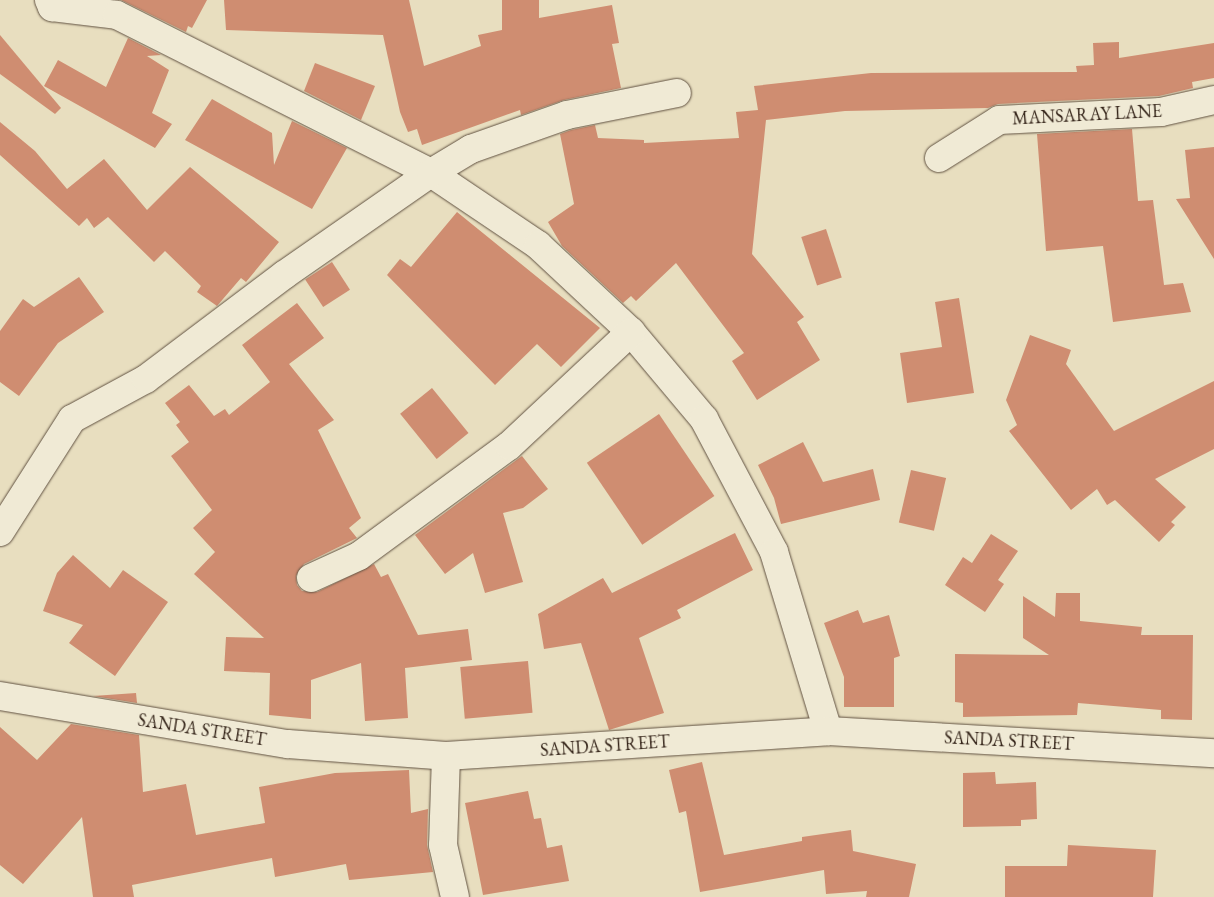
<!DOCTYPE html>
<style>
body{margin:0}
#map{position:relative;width:1214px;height:897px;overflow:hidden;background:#e8debf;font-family:"EB Garamond",serif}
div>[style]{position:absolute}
.building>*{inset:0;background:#cf8d71;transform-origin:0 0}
.roads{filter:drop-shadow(0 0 1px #615242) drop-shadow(0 0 1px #615242)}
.minor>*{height:28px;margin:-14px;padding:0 14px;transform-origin:14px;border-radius:14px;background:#f0ead5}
span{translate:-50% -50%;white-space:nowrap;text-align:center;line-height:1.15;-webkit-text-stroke:4.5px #f0ead5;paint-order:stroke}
.street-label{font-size:18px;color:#342419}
</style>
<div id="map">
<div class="building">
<div style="clip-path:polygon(121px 0,207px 0,192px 28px,188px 26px,186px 32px)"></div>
<div style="clip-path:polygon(224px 0,409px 0,424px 66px,481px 46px,478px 35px,502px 30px,502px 0,539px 0,539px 18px,612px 5px,619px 43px,612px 44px,621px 88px,564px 100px,521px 115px,520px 110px,422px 145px,417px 129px,408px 132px,400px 112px,383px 35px,226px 30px)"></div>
<div style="clip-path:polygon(0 35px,61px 108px,55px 114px,0 74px)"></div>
<div style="clip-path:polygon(128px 38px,161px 55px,147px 56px,169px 70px,152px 113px,172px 124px,155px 148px,44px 86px,58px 60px,106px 87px)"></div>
<div style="clip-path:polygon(1119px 42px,1119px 58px,1214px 43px,1214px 78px,1192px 82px,1193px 88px,1159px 96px,998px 104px,988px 108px,845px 111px,766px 120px,752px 254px,804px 317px,797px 322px,820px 360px,757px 400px,732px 361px,744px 353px,676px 263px,636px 301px,631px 296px,623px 303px,562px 246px,548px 222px,574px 204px,560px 134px,571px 130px,595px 125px,598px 138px,644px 140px,644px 143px,739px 138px,736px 112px,758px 110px,754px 86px,871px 73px,1077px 72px,1076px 66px,1094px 65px,1093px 43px)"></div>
<div style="clip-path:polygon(315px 63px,375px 86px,361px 120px,304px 91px)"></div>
<div style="clip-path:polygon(212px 99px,272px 133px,274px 165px,292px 121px,347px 148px,312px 209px,185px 140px)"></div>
<div style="clip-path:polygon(0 122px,35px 151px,67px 189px,104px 159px,147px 210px,190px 167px,279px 242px,246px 282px,241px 278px,217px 306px,197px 292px,201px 286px,165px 251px,154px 262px,108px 217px,94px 228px,87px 218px,79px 226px,0 155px)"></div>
<div style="clip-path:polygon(1132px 129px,1138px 201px,1153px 200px,1164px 285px,1183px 283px,1191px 312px,1113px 322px,1103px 246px,1046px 251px,1037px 134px)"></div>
<div style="clip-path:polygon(1214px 147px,1214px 259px,1176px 199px,1190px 198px,1185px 150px)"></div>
<div style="clip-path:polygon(457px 212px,600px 328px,561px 367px,537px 344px,495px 385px,387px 275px,400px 259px,411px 267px)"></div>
<div style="left:826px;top:229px;width:51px;height:26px;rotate:72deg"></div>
<div style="left:332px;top:262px;width:33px;height:32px;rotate:57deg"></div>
<div style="clip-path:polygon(79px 277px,104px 312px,58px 343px,19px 396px,0 382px,0 331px,23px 299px,34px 307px)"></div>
<div style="clip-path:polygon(959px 298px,974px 393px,907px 403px,900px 353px,942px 347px,935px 302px)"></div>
<div style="clip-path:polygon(297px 303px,324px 338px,289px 364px,334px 420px,318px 430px,361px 518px,349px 528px,357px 538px,304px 564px,296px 576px,297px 585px,302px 591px,317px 592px,374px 564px,381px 577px,388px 574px,418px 635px,468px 629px,472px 660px,405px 668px,408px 718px,365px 721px,361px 663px,311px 680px,311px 719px,269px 715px,270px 673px,224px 671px,226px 637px,264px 638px,194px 574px,215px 552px,193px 528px,212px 510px,171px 456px,189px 442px,176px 425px,180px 422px,165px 403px,189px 385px,214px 416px,225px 409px,229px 415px,270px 382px,242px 345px)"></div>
<div style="clip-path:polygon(1030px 335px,1071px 350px,1066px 364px,1114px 431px,1214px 381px,1214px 449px,1155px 479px,1186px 507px,1171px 522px,1175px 525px,1159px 542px,1115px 500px,1107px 505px,1097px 489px,1071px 510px,1009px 431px,1017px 425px,1006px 400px)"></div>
<div style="left:432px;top:388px;width:58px;height:41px;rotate:51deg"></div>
<div style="left:659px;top:414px;width:99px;height:87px;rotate:56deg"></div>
<div style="clip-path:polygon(803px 442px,823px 482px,873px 469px,880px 500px,781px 524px,774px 498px,758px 465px)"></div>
<div style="clip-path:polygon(522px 456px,548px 489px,523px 508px,503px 513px,523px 582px,485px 593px,473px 553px,445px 574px,415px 535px)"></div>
<div style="left:911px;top:470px;width:36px;height:54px;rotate:13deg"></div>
<div style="clip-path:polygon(735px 533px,753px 570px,677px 610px,681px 618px,639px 638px,664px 713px,609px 730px,581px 643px,544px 649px,538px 614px,603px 578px,612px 593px)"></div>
<div style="clip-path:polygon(991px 534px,1018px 551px,998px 580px,1004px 584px,985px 612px,945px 585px,963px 557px,972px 563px)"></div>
<div style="clip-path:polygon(73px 555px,110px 588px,123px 570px,168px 602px,115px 676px,69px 643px,83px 625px,43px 611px,57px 573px)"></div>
<div style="clip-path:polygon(1056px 593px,1080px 593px,1080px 621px,1142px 627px,1141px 635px,1193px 635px,1192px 720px,1161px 719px,1161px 710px,1078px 703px,1077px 715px,963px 717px,963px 703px,955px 702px,955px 654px,1049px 655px,1023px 638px,1023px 596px,1055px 617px)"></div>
<div style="clip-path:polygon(858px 610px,863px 623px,889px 615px,900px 656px,894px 658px,894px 707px,844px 707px,844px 677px,824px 623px)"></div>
<div style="left:528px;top:661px;width:52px;height:68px;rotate:85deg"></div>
<div style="clip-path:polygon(136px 693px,137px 703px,93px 696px)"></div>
<div style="clip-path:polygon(71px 724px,139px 735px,143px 792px,186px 784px,196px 835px,265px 823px,259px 787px,335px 773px,409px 770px,411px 813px,428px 809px,427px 845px,433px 872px,349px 880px,346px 864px,275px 877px,272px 858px,132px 885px,134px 897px,93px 897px,82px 817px,23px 884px,0 865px,0 727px,37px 760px)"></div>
<div style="clip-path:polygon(702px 762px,724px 855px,802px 841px,802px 837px,851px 830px,853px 851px,916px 864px,909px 897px,866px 897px,867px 891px,826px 894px,824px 870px,700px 892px,686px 811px,679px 813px,669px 770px)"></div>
<div style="clip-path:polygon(995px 772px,996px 784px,1036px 782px,1037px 819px,1021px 820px,1021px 826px,963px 827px,963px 773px)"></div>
<div style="clip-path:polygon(528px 791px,534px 819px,541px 818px,547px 848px,562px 845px,569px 881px,483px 895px,465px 803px)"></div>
<div style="clip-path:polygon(1068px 845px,1156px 850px,1153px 897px,1005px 897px,1005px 866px,1067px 866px)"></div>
</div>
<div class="roads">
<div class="minor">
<div style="left:49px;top:0;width:8px;rotate:67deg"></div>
<div style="left:52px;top:7px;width:65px;rotate:7deg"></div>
<div style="left:117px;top:15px;width:352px;rotate:26.7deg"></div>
<div style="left:431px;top:173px;width:129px;rotate:33.9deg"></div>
<div style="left:538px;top:245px;width:127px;rotate:43.1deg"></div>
<div style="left:631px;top:332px;width:114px;rotate:50deg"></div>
<div style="left:704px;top:419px;width:150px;rotate:62.2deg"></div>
<div style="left:774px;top:552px;width:187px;rotate:73.2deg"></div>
<div style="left:939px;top:158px;width:71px;rotate:-32.3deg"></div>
<div style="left:999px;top:120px;width:162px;rotate:-2.8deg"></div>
<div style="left:1161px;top:112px;width:54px;rotate:-12.8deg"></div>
<div style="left:0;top:532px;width:134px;rotate:-57.5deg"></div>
<div style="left:72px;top:419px;width:84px;rotate:-28.4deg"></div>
<div style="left:146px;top:379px;width:173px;rotate:-37deg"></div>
<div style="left:284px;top:275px;width:179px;rotate:-34.8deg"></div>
<div style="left:431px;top:173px;width:47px;rotate:-31deg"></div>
<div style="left:471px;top:149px;width:102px;rotate:-19.5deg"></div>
<div style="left:567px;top:115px;width:112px;rotate:-11.3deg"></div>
<div style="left:311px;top:578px;width:53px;rotate:-24.6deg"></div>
<div style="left:359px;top:556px;width:186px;rotate:-36.3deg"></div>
<div style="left:509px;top:446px;width:167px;rotate:-43.1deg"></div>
<div style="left:0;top:696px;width:292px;rotate:9.5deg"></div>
<div style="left:288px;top:744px;width:158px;rotate:4.3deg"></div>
<div style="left:446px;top:756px;width:383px;rotate:-3.7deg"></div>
<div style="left:828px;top:731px;width:387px;rotate:3.3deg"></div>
<div style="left:446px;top:756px;width:89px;rotate:91.9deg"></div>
<div style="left:443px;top:845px;width:53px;rotate:77deg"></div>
</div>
</div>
<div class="street-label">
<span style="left:1087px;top:115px;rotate:-3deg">MANSARAY LANE</span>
<span style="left:202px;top:730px;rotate:9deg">SANDA STREET</span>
<span style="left:1009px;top:741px;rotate:3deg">SANDA STREET</span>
<span style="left:605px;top:746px;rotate:-4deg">SANDA STREET</span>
</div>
</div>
